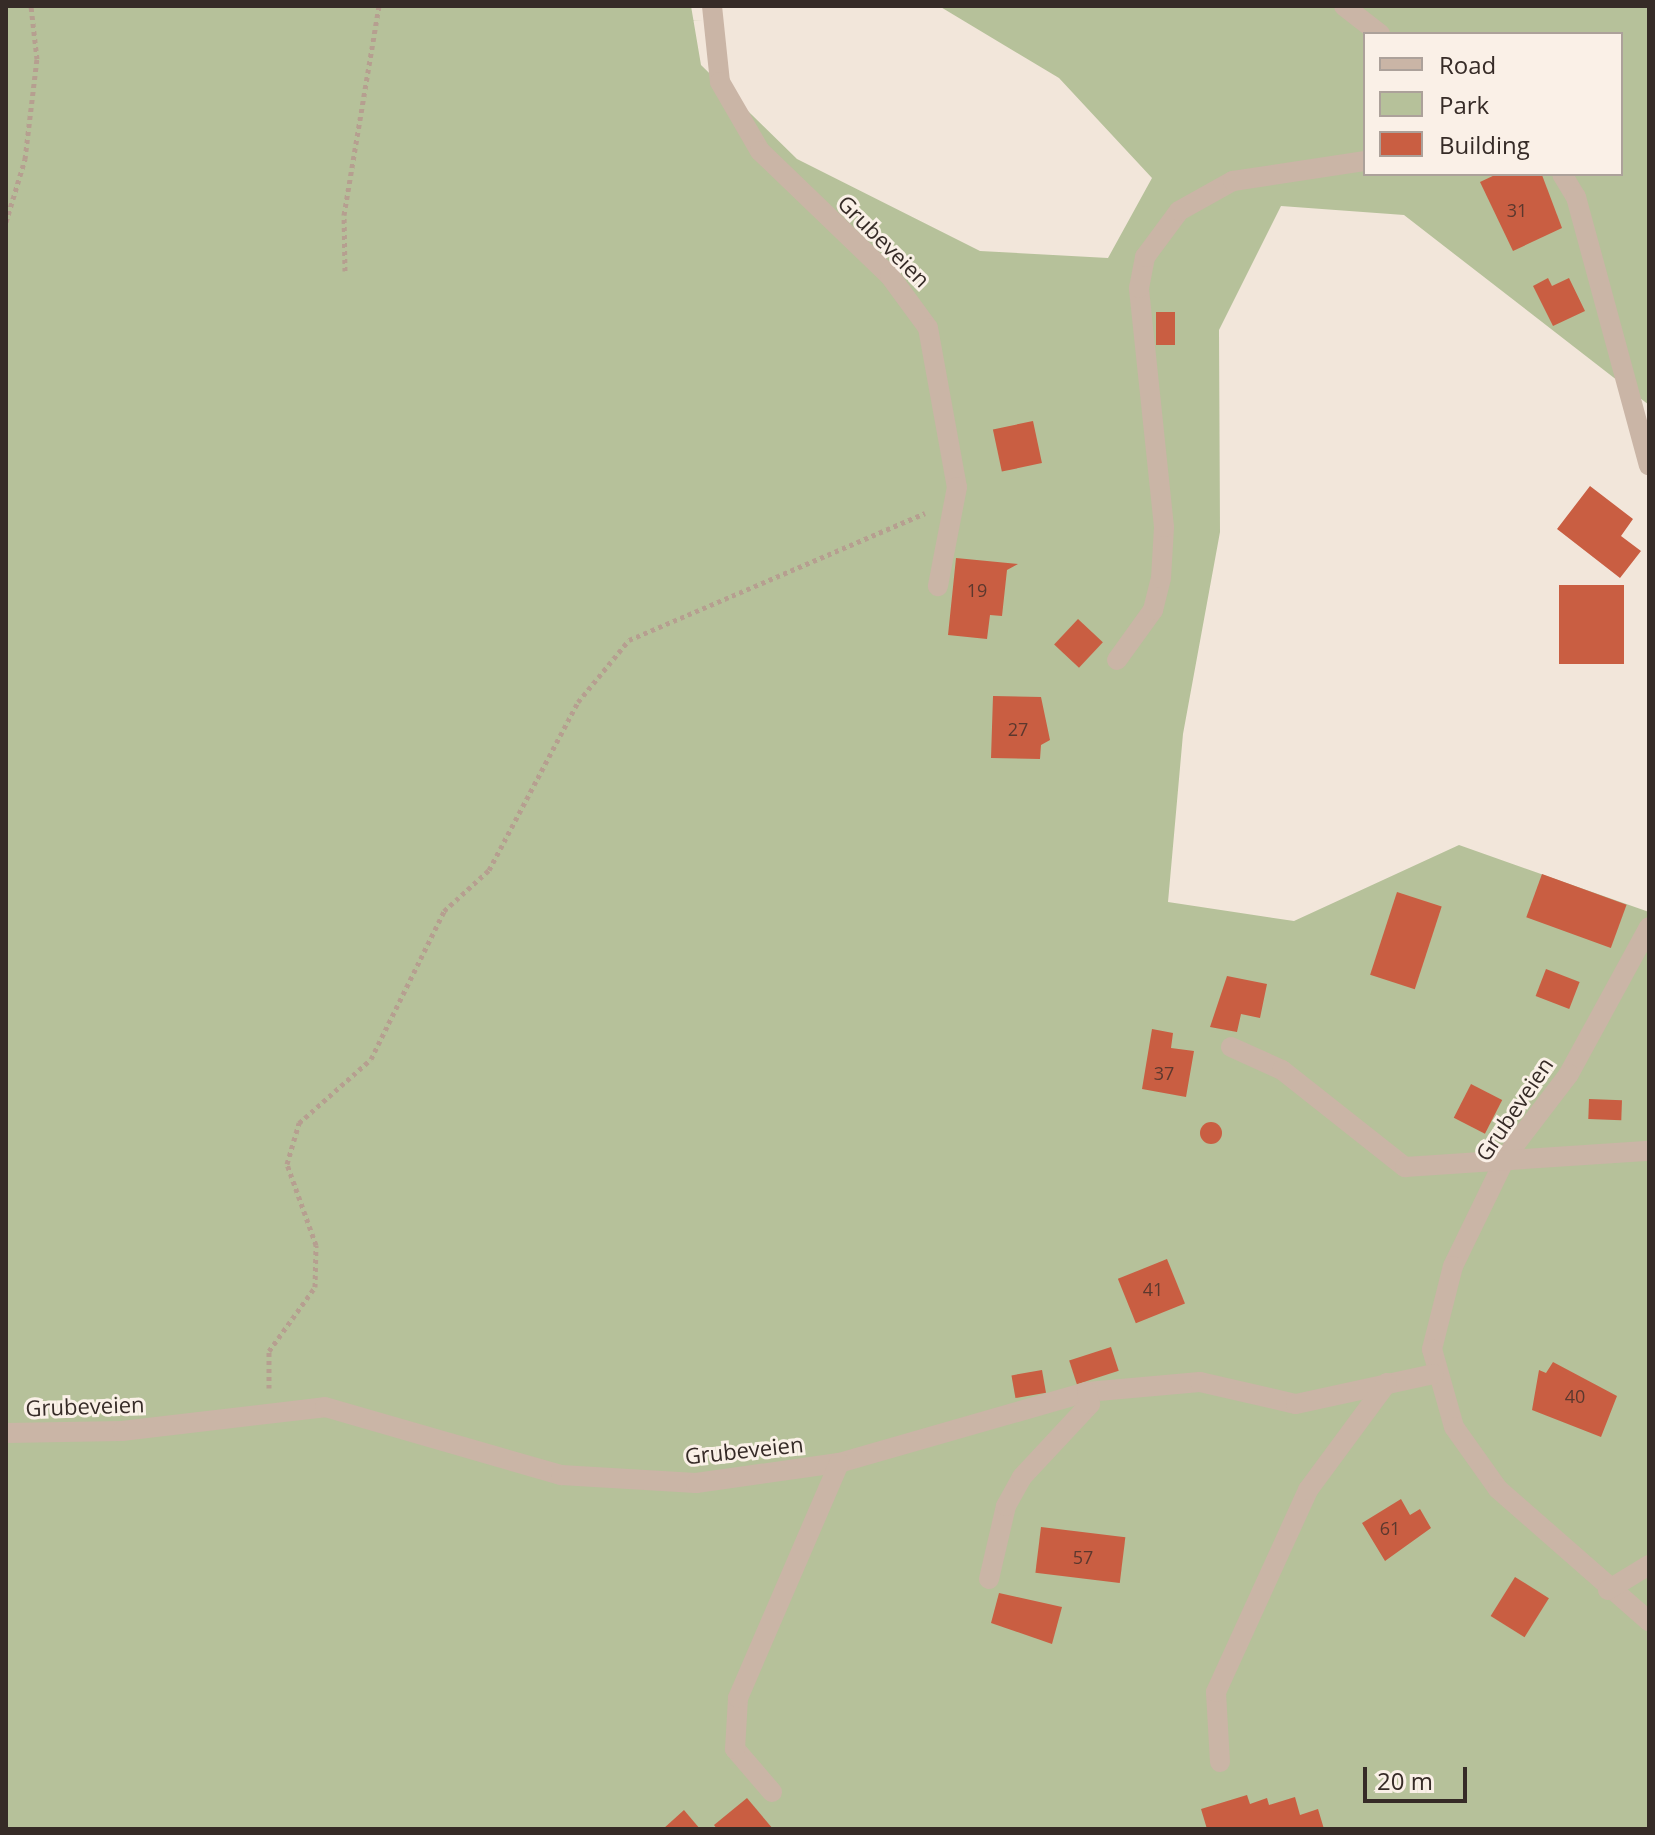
<!DOCTYPE html>
<style>
body{margin:0}
#map{position:relative;width:1655px;height:1835px;overflow:hidden;background:#f2e6da;font-family:"Open Sans",sans-serif}
div>[style]{position:absolute}
.green>*{inset:0;background:#b6c19a}
.building>*{inset:0;background:#c95e42;transform-origin:0 0}
.round{border-radius:50%}
.path>*{height:5px;margin-top:-2.5px;transform-origin:0;background:repeating-linear-gradient(90deg,#b69f90 0 4px,transparent 0 8px)}
.minor>*{height:20px;margin:-10px;padding:0 10px;transform-origin:10px;border-radius:10px;background:#cab5a6}
span{translate:-50% -50%;white-space:nowrap;text-align:center;line-height:1.15;-webkit-text-stroke:6px #faf0e7;paint-order:stroke}
.number-label{font-size:18px;color:#5b382e}
.number-label span{-webkit-text-stroke-width:0}
.street-label{font-size:22px;color:#362b27}
.frame{position:absolute;inset:0;border:8px solid #362b27;pointer-events:none}
.legend{position:absolute;left:1363px;top:32px;width:260px;height:144px;box-sizing:border-box;background:#faf0e7;border:2px solid #aca19a;margin:0;padding:10px 14px;list-style:none;font-size:24px;color:#362b27}
.legend li{display:flex;align-items:center;gap:16px;height:40px}
.legend b{width:40px;border:2px solid #aca19a}
.scale{position:absolute;left:1363px;top:1767px;width:104px;height:36px;box-sizing:border-box;border:4px solid #362b27;border-top:0;padding-left:10px;font-size:24px;line-height:28px;white-space:nowrap;color:#362b27;-webkit-text-stroke:6px #faf0e7;paint-order:stroke}
</style>
<div id="map">
<div class="green">
<div style="clip-path:polygon(evenodd,6px 6px,691px 6px,701px 65px,797px 159px,980px 251px,1108px 258px,1152px 178px,1059px 78px,939px 6px,1649px 6px,1649px 405px,1404px 215px,1281px 206px,1219px 330px,1220px 532px,1183px 734px,1168px 902px,1294px 921px,1459px 845px,1649px 912px,1649px 1829px,6px 1829px,6px 6px,1365px 34px,1621px 34px,1621px 174px,1365px 174px,1365px 34px)"></div>
</div>
<div class="building">
<div style="clip-path:polygon(1497px 174px,1542px 175px,1562px 228px,1513px 251px,1480px 182px)"></div>
<div style="clip-path:polygon(1548px 278px,1552px 286px,1569px 278px,1585px 311px,1553px 326px,1533px 286px)"></div>
<div style="left:1156px;top:312px;width:19px;height:33px"></div>
<div style="left:1033px;top:421px;width:43px;height:41px;rotate:78deg"></div>
<div style="clip-path:polygon(1590px 486px,1633px 519px,1621px 536px,1641px 551px,1620px 578px,1557px 529px)"></div>
<div style="clip-path:polygon(956px 558px,1018px 564px,1007px 570px,1002px 616px,990px 615px,987px 639px,948px 635px)"></div>
<div style="left:1559px;top:585px;width:65px;height:79px"></div>
<div style="left:1078px;top:619px;width:34px;height:35px;rotate:43deg"></div>
<div style="clip-path:polygon(993px 696px,1041px 697px,1050px 740px,1041px 745px,1040px 759px,991px 758px)"></div>
<div style="left:1542px;top:874px;width:90px;height:46px;rotate:20deg"></div>
<div style="left:1397px;top:892px;width:47px;height:87px;rotate:18deg"></div>
<div style="left:1546px;top:969px;width:36px;height:29px;rotate:21deg"></div>
<div style="clip-path:polygon(1227px 976px,1267px 984px,1260px 1018px,1241px 1014px,1237px 1032px,1210px 1027px)"></div>
<div style="clip-path:polygon(1152px 1029px,1173px 1033px,1171px 1048px,1194px 1051px,1186px 1097px,1142px 1089px)"></div>
<div style="left:1471px;top:1084px;width:35px;height:38px;rotate:27deg"></div>
<div style="left:1589px;top:1099px;width:33px;height:20px;rotate:2deg"></div>
<div class="round" style="left:1200px;top:1122px;width:22px;height:22px"></div>
<div style="left:1167px;top:1259px;width:48px;height:53px;rotate:68deg"></div>
<div style="left:1111px;top:1347px;width:25px;height:44px;rotate:72deg"></div>
<div style="clip-path:polygon(1553px 1362px,1617px 1396px,1601px 1437px,1532px 1410px,1539px 1370px,1546px 1373px)"></div>
<div style="left:1042px;top:1370px;width:23px;height:31px;rotate:80deg"></div>
<div style="clip-path:polygon(1401px 1499px,1410px 1515px,1420px 1509px,1431px 1528px,1385px 1561px,1362px 1523px)"></div>
<div style="left:1041px;top:1527px;width:85px;height:46px;rotate:7deg"></div>
<div style="left:1515px;top:1577px;width:40px;height:46px;rotate:32deg"></div>
<div style="clip-path:polygon(999px 1593px,1062px 1607px,1052px 1644px,991px 1623px)"></div>
<div style="clip-path:polygon(1247px 1795px,1250px 1804px,1267px 1798px,1269px 1805px,1295px 1797px,1300px 1815px,1318px 1809px,1324px 1829px,1207px 1829px,1201px 1809px)"></div>
<div style="clip-path:polygon(747px 1798px,773px 1829px,717px 1829px,714px 1825px)"></div>
<div style="clip-path:polygon(684px 1810px,700px 1829px,663px 1829px)"></div>
</div>
<div class="path">
<div style="left:6px;top:222px;width:66px;rotate:-73.2deg"></div>
<div style="left:25px;top:159px;width:101px;rotate:-83.2deg"></div>
<div style="left:37px;top:59px;width:53px;rotate:-96.5deg"></div>
<div style="left:345px;top:271px;width:56px;rotate:-91deg"></div>
<div style="left:344px;top:215px;width:212px;rotate:-80.5deg"></div>
<div style="left:269px;top:1388px;width:37px;rotate:-90deg"></div>
<div style="left:269px;top:1351px;width:79px;rotate:-54.3deg"></div>
<div style="left:315px;top:1287px;width:42px;rotate:-88.6deg"></div>
<div style="left:316px;top:1245px;width:86px;rotate:-109.7deg"></div>
<div style="left:287px;top:1164px;width:43px;rotate:-73.7deg"></div>
<div style="left:299px;top:1123px;width:96px;rotate:-41.6deg"></div>
<div style="left:371px;top:1059px;width:165px;rotate:-63.7deg"></div>
<div style="left:444px;top:911px;width:61px;rotate:-42.3deg"></div>
<div style="left:489px;top:870px;width:190px;rotate:-62.1deg"></div>
<div style="left:578px;top:702px;width:80px;rotate:-50.6deg"></div>
<div style="left:629px;top:640px;width:322px;rotate:-23.2deg"></div>
</div>
<div class="minor">
<div style="left:712px;top:6px;width:76px;rotate:84deg"></div>
<div style="left:720px;top:82px;width:80px;rotate:59.9deg"></div>
<div style="left:760px;top:151px;width:180px;rotate:43.9deg"></div>
<div style="left:890px;top:276px;width:64px;rotate:53.8deg"></div>
<div style="left:928px;top:328px;width:162px;rotate:79.7deg"></div>
<div style="left:957px;top:487px;width:101px;rotate:100.9deg"></div>
<div style="left:1344px;top:6px;width:46px;rotate:37.9deg"></div>
<div style="left:1562px;top:174px;width:27px;rotate:59deg"></div>
<div style="left:1576px;top:197px;width:278px;rotate:74.8deg"></div>
<div style="left:1117px;top:660px;width:62px;rotate:-54.2deg"></div>
<div style="left:1153px;top:610px;width:33px;rotate:-76deg"></div>
<div style="left:1161px;top:578px;width:51px;rotate:-86.6deg"></div>
<div style="left:1164px;top:527px;width:240px;rotate:-96deg"></div>
<div style="left:1139px;top:288px;width:32px;rotate:-79deg"></div>
<div style="left:1145px;top:257px;width:57px;rotate:-53.5deg"></div>
<div style="left:1179px;top:211px;width:62px;rotate:-29.1deg"></div>
<div style="left:1233px;top:181px;width:134px;rotate:-8.6deg"></div>
<div style="left:1649px;top:927px;width:167px;rotate:118.6deg"></div>
<div style="left:1569px;top:1074px;width:102px;rotate:127.4deg"></div>
<div style="left:1507px;top:1155px;width:123px;rotate:115.9deg"></div>
<div style="left:1453px;top:1266px;width:86px;rotate:104.2deg"></div>
<div style="left:1432px;top:1349px;width:81px;rotate:74.2deg"></div>
<div style="left:1454px;top:1427px;width:76px;rotate:54.6deg"></div>
<div style="left:1498px;top:1489px;width:201px;rotate:41.2deg"></div>
<div style="left:1231px;top:1047px;width:56px;rotate:24.3deg"></div>
<div style="left:1282px;top:1070px;width:157px;rotate:38.3deg"></div>
<div style="left:1405px;top:1167px;width:245px;rotate:-3.8deg"></div>
<div style="left:6px;top:1433px;width:116px;rotate:-1deg"></div>
<div style="left:122px;top:1431px;width:204px;rotate:-6.7deg"></div>
<div style="left:325px;top:1407px;width:246px;rotate:16.1deg"></div>
<div style="left:561px;top:1475px;width:135px;rotate:3.4deg"></div>
<div style="left:696px;top:1483px;width:144px;rotate:-8deg"></div>
<div style="left:839px;top:1463px;width:258px;rotate:-16deg"></div>
<div style="left:1087px;top:1392px;width:113px;rotate:-5.1deg"></div>
<div style="left:1200px;top:1382px;width:98px;rotate:12.9deg"></div>
<div style="left:1296px;top:1404px;width:141px;rotate:-12.3deg"></div>
<div style="left:989px;top:1579px;width:75px;rotate:-76.9deg"></div>
<div style="left:1006px;top:1506px;width:33px;rotate:-61deg"></div>
<div style="left:1022px;top:1477px;width:100px;rotate:-47deg"></div>
<div style="left:1090px;top:1404px;width:12px;rotate:-104deg"></div>
<div style="left:1608px;top:1590px;width:48px;rotate:-31.4deg"></div>
<div style="left:1220px;top:1762px;width:70px;rotate:-93.3deg"></div>
<div style="left:1216px;top:1692px;width:222px;rotate:-65.5deg"></div>
<div style="left:1308px;top:1490px;width:133px;rotate:-53.6deg"></div>
<div style="left:772px;top:1792px;width:57px;rotate:-130.7deg"></div>
<div style="left:735px;top:1749px;width:51px;rotate:-86.6deg"></div>
<div style="left:738px;top:1698px;width:256px;rotate:-66.7deg"></div>
</div>
<div class="number-label">
<span style="left:1517px;top:210px">31</span>
<span style="left:977px;top:590px">19</span>
<span style="left:1018px;top:729px">27</span>
<span style="left:1164px;top:1073px">37</span>
<span style="left:1153px;top:1289px">41</span>
<span style="left:1575px;top:1396px">40</span>
<span style="left:1390px;top:1528px">61</span>
<span style="left:1083px;top:1557px">57</span>
</div>
<div class="street-label">
<span style="left:884px;top:241px;rotate:45deg">Grubeveien</span>
<span style="left:1514px;top:1109px;rotate:-56deg">Grubeveien</span>
<span style="left:85px;top:1406px;rotate:-2deg">Grubeveien</span>
<span style="left:744px;top:1450px;rotate:-6deg">Grubeveien</span>
</div>
<div class="frame"></div>
<ul class="legend">
<li><b style="height:10px;background:#cab5a6"></b>Road</li>
<li><b style="height:22px;background:#b6c19a"></b>Park</li>
<li><b style="height:22px;background:#c95e42"></b>Building</li>
</ul>
<div class="scale">20 m</div>
</div>
